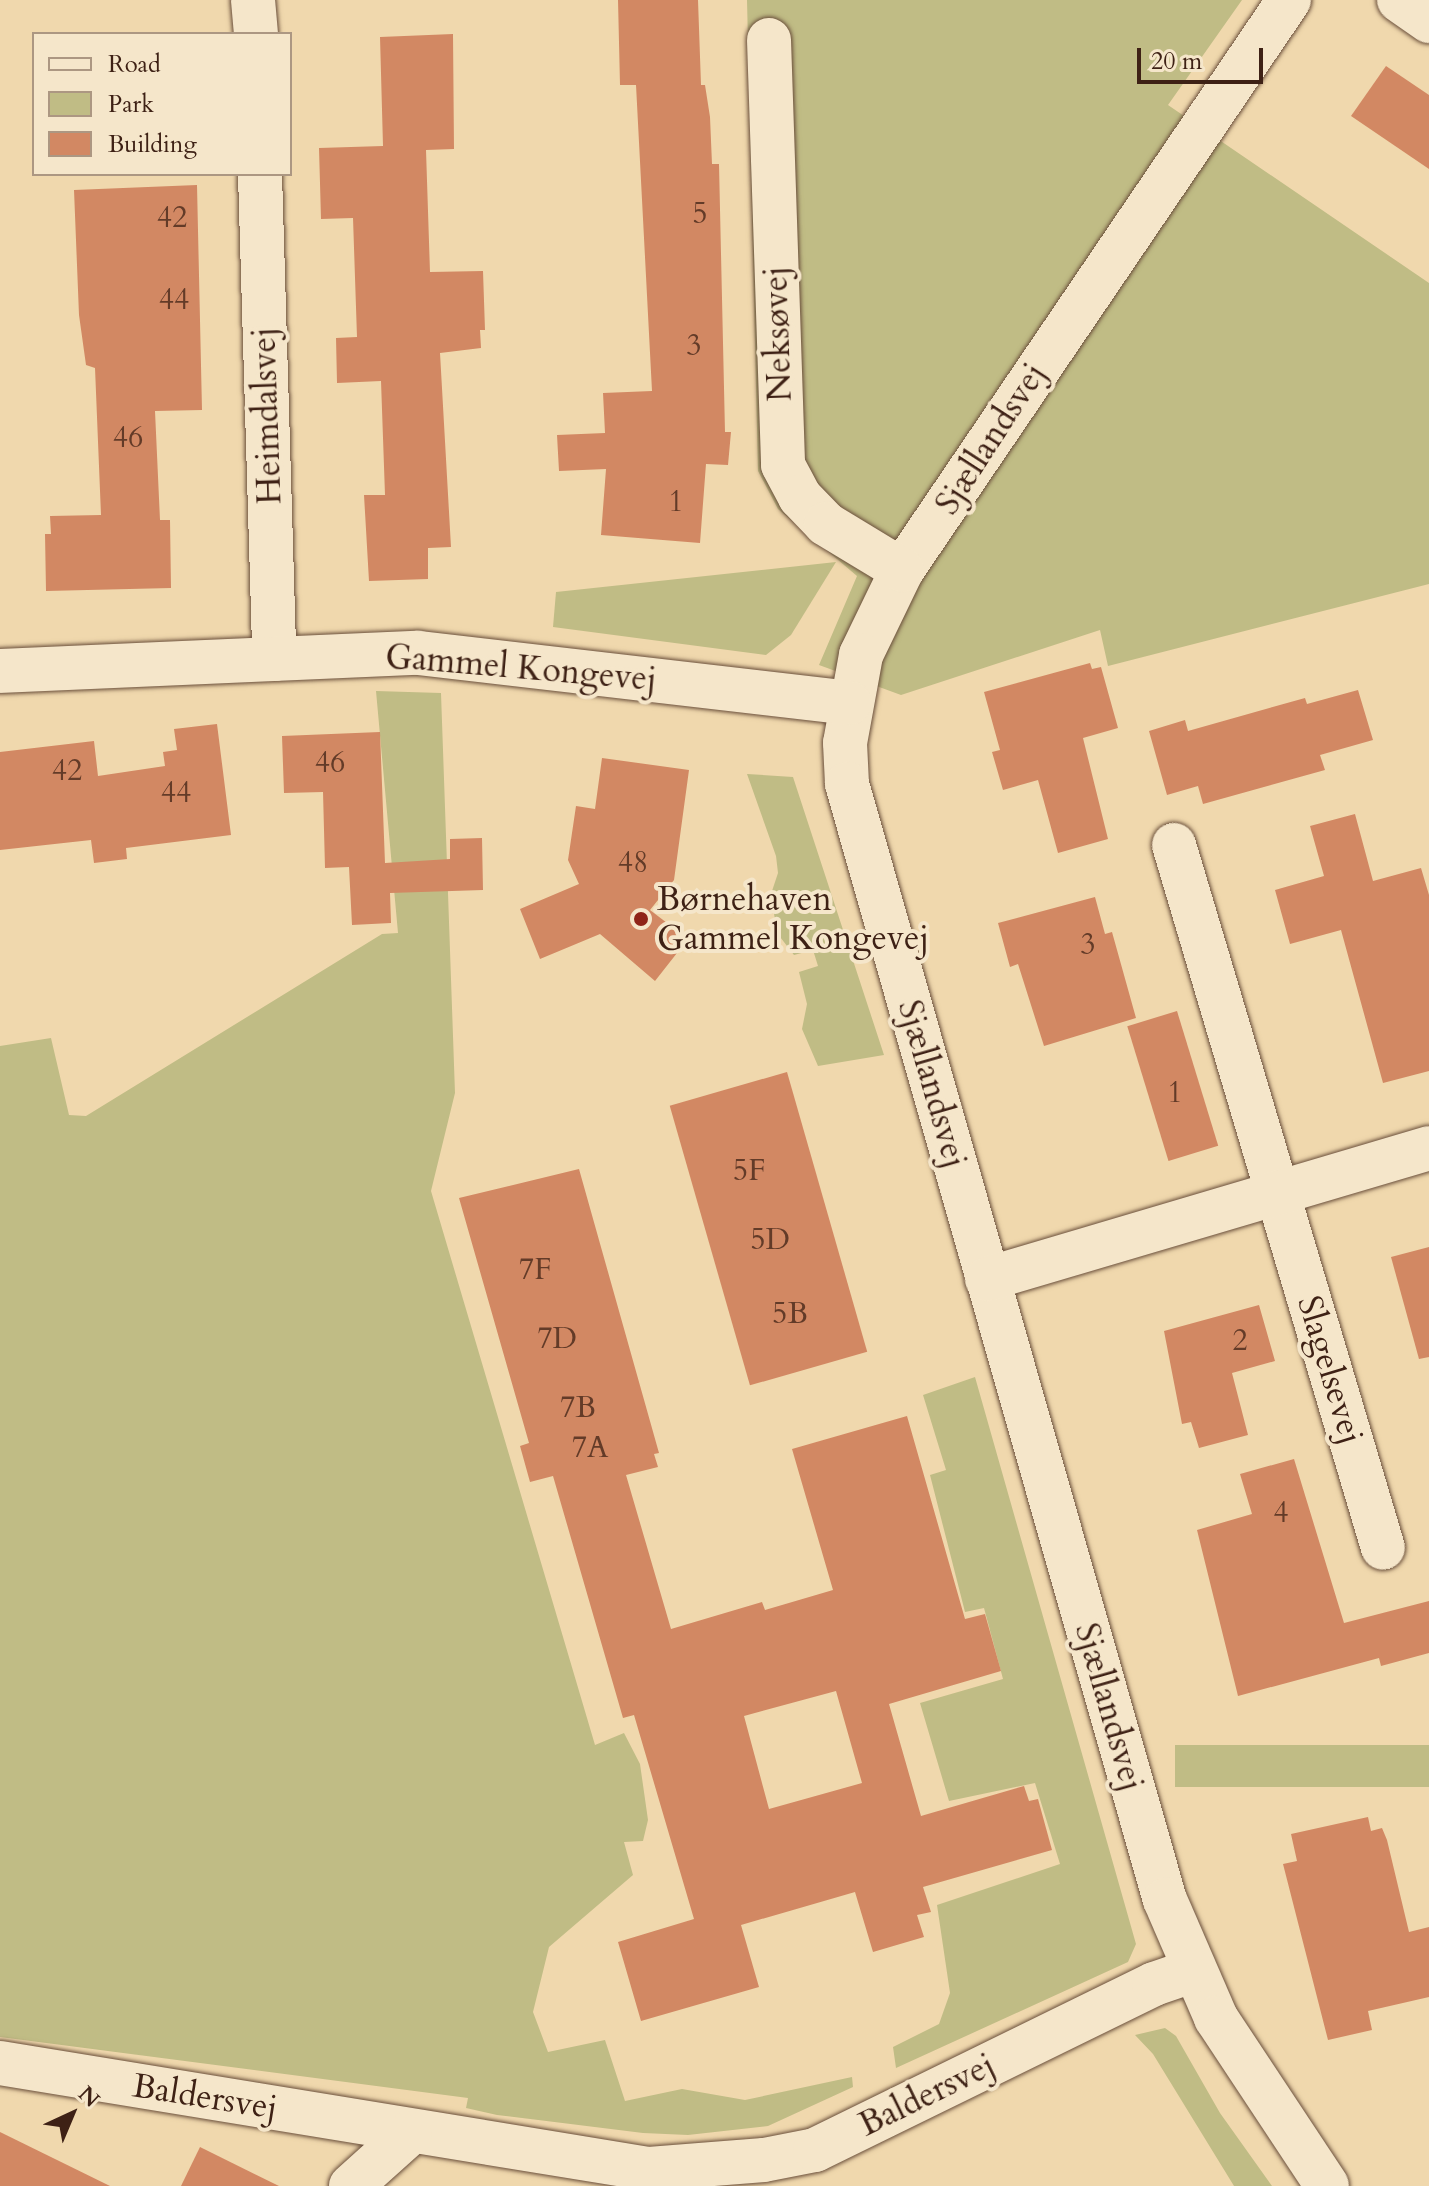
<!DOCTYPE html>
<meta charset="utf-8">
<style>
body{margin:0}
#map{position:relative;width:1429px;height:2186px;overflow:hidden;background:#f0d8ad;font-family:Cardo,serif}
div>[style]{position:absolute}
.green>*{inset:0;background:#c0bc85;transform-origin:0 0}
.building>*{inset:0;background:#d28863;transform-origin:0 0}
.roads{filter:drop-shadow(0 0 2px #6a4f3b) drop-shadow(0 0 2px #6a4f3b)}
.minor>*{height:44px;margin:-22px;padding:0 22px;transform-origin:22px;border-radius:22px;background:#f5e6ca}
.dots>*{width:22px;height:22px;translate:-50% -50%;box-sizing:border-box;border:4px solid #f5e6ca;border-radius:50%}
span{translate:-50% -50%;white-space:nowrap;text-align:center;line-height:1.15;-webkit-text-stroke:8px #f5e6ca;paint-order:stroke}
.number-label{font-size:30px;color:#633b28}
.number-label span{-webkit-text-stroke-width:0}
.street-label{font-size:34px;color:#3e2115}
.poi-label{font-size:34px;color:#3e2115}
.left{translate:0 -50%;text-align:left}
.legend{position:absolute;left:32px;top:32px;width:260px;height:144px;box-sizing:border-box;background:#f5e6ca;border:2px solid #ac9782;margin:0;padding:10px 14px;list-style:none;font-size:24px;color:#3e2115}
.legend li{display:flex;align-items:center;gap:16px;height:40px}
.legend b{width:40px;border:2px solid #ac9782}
.north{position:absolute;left:32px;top:2074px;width:80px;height:80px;-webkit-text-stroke:6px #f5e6ca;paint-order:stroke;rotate:44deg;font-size:22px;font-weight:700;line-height:32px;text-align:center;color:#3e2115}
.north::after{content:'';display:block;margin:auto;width:28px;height:36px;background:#3e2115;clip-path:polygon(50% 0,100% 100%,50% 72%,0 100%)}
.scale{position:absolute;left:1137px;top:48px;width:126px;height:36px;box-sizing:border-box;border:4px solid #3e2115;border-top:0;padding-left:10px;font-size:24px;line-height:28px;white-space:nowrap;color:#3e2115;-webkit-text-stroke:6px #f5e6ca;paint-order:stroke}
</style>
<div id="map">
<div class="green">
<div style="clip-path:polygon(747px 0,1242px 0,1168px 105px,1429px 283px,1429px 584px,1108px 666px,1100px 630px,901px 695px,819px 665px,857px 576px,778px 509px,758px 471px)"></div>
<div style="clip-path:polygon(836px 562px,791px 635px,766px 655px,553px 627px,556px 592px)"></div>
<div style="clip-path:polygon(376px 691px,441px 693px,455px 1093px,431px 1191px,595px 1745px,624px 1733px,640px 1764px,648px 1820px,643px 1841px,624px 1842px,633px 1875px,549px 1947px,533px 2012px,548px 2052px,605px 2040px,625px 2101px,682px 2089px,745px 2100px,852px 2077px,853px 2087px,768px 2126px,688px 2135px,643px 2133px,497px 2115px,466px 2108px,468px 2098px,0 2037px,0 1046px,51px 1038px,69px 1115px,86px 1116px,382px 934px,398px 933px)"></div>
<div style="clip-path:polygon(747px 774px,793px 777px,884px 1055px,818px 1066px,802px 1029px,807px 1004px,799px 972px,818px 966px,813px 950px,794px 955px,777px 933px,771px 894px,778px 873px,776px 856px)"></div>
<div style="clip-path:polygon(975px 1377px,1136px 1944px,1128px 1962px,896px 2068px,893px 2047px,939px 2024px,950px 1993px,937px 1905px,1060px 1864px,1035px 1783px,949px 1801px,920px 1703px,1003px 1679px,984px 1608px,965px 1612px,930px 1475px,946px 1470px,923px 1395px)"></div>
<div style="left:1429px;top:1745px;width:42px;height:254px;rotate:90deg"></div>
<div style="clip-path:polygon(1165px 2028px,1176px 2036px,1220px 2113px,1272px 2186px,1234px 2186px,1153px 2054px,1135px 2035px)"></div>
</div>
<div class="building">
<div style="clip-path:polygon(618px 0,698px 0,701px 85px,705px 85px,710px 117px,712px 164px,719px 164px,725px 432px,731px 432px,728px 465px,706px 464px,700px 543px,601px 535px,606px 469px,559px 471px,557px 435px,605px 433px,603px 393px,652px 391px,636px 85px,620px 85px)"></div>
<div style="clip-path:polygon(453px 34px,454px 149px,426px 150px,430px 272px,483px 271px,485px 330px,480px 330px,481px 348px,440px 353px,451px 547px,428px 548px,428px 579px,369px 581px,364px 495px,385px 495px,381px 381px,337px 383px,336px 338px,357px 337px,353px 218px,321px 219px,319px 148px,383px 146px,380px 37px)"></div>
<div style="clip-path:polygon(1386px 66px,1429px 95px,1429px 169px,1351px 116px)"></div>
<div style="clip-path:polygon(197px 185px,202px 410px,155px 411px,160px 520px,170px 520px,171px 588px,46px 591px,45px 534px,51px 534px,50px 516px,101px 515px,95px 368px,86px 365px,79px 315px,74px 190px)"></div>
<div style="clip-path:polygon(1090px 663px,1092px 669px,1101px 667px,1118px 728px,1083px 738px,1108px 839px,1058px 853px,1038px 780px,1003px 790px,992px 752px,1000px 750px,984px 692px)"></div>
<div style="clip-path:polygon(1358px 690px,1373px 740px,1320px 755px,1325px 770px,1203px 804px,1198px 786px,1167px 795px,1149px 731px,1185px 720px,1188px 731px,1305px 698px,1307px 704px)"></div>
<div style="clip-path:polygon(217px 724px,231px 835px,126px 848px,127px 859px,94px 863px,91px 840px,0 850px,0 752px,94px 741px,98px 776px,165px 766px,163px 752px,177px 750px,174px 729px)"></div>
<div style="clip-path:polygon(380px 732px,385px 863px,450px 859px,450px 839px,482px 838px,483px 890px,390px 893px,391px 923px,352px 925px,349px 867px,325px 868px,323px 792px,284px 793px,282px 736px)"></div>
<div style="clip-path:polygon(602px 758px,689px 770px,674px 880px,650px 910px,688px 939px,655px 981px,600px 934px,540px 959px,520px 909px,579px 884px,568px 860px,576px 806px,595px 809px)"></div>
<div style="clip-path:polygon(1355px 814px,1373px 881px,1421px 868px,1429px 895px,1429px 1071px,1383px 1083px,1341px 930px,1290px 944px,1275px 890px,1324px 876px,1310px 826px)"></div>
<div style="clip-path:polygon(1095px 897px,1105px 934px,1112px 932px,1136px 1018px,1044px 1046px,1018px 964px,1010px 967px,998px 923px)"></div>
<div style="left:1177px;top:1011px;width:141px;height:52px;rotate:73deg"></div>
<div style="left:787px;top:1072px;width:291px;height:122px;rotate:74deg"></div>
<div style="clip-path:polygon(evenodd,579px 1169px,659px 1453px,654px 1454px,658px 1467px,626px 1475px,671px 1629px,762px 1602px,765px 1610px,833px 1590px,792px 1449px,907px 1416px,965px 1619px,985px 1614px,1001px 1671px,889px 1704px,921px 1816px,1024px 1786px,1029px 1801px,1038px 1799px,1052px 1850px,923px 1887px,931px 1912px,917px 1915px,924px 1937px,873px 1952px,855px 1892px,741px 1925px,759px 1987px,641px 2021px,618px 1942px,694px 1919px,634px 1715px,623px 1718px,553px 1476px,530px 1482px,520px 1446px,529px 1443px,459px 1198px,579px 1169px,836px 1691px,862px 1783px,769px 1809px,744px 1716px,836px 1691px)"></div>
<div style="clip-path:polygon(1429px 1247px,1429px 1357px,1419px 1359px,1391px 1257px)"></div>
<div style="clip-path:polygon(1259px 1305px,1275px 1361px,1232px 1373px,1248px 1435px,1199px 1448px,1191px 1422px,1182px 1424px,1164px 1331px)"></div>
<div style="clip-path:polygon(1294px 1459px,1344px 1623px,1429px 1601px,1429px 1653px,1381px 1666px,1379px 1658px,1238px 1696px,1197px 1530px,1252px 1514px,1240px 1474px)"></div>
<div style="clip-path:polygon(1368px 1817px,1371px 1831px,1382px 1828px,1387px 1840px,1409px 1932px,1429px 1927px,1429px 1997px,1368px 2011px,1372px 2030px,1328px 2040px,1283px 1864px,1297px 1861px,1291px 1834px)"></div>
<div style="clip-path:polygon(0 2132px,110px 2186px,0 2186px)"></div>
<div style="clip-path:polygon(200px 2147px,279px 2186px,181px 2186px)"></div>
</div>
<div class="roads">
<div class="minor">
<div style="left:253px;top:0;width:34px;rotate:85deg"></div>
<div style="left:1289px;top:0;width:689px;rotate:124.17deg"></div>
<div style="left:902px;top:570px;width:94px;rotate:115.8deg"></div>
<div style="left:861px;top:655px;width:89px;rotate:100.3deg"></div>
<div style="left:845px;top:743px;width:41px;rotate:87.2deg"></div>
<div style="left:847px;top:784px;width:1160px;rotate:74.1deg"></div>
<div style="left:1165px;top:1900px;width:129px;rotate:66.6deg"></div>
<div style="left:1216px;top:2018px;width:201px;rotate:56.5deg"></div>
<div style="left:1399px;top:0;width:37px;rotate:35deg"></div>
<div style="left:769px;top:40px;width:425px;rotate:88.1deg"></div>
<div style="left:783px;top:465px;width:36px;rotate:62deg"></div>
<div style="left:800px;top:497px;width:37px;rotate:46deg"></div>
<div style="left:826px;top:524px;width:89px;rotate:31.2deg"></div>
<div style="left:260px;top:174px;width:485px;rotate:88.3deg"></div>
<div style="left:0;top:671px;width:418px;rotate:-2.5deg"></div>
<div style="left:418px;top:653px;width:434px;rotate:6.6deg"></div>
<div style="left:1174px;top:845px;width:733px;rotate:73.44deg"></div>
<div style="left:987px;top:1279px;width:461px;rotate:-16.5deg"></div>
<div style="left:0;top:2063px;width:658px;rotate:9.28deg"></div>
<div style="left:649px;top:2169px;width:115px;rotate:-4.5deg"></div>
<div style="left:764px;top:2160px;width:52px;rotate:-11.1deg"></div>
<div style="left:815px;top:2150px;width:377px;rotate:-26.1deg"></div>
<div style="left:1154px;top:1984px;width:40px;rotate:-18.9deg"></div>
<div style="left:351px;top:2186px;width:79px;rotate:-41.9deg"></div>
</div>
</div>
<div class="dots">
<div style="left:641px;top:919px;background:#8f2418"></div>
</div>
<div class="number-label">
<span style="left:700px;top:214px">5</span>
<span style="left:172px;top:218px">42</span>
<span style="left:174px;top:300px">44</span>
<span style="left:694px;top:346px">3</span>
<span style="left:128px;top:438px">46</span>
<span style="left:676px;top:502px">1</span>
<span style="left:330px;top:763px">46</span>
<span style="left:67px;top:771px">42</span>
<span style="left:176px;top:793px">44</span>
<span style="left:633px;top:863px">48</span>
<span style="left:1088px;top:945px">3</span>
<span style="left:1175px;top:1093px">1</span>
<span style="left:749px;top:1171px">5F</span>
<span style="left:770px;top:1240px">5D</span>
<span style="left:535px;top:1270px">7F</span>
<span style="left:790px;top:1314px">5B</span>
<span style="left:557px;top:1339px">7D</span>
<span style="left:1240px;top:1341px">2</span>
<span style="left:578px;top:1408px">7B</span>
<span style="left:590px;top:1448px">7A</span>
<span style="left:1281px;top:1513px">4</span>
</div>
<div class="street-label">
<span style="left:778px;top:334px;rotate:-92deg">Neksøvej</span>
<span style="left:267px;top:416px;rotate:-92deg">Heimdalsvej</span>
<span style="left:991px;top:439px;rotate:-57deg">Sjællandsvej</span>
<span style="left:521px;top:668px;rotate:5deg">Gammel Kongevej</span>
<span style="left:932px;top:1084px;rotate:74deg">Sjællandsvej</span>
<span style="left:1330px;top:1370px;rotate:73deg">Slagelsevej</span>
<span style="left:1109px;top:1707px;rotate:74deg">Sjællandsvej</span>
<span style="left:927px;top:2095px;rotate:-26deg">Baldersvej</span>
<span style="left:205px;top:2097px;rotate:9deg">Baldersvej</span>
</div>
<div class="poi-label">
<span class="left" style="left:657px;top:919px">Børnehaven<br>Gammel Kongevej</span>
</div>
<ul class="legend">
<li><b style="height:10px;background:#f5e6ca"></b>Road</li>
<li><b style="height:22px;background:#c0bc85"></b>Park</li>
<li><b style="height:22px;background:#d28863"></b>Building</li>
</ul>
<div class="north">N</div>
<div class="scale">20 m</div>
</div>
